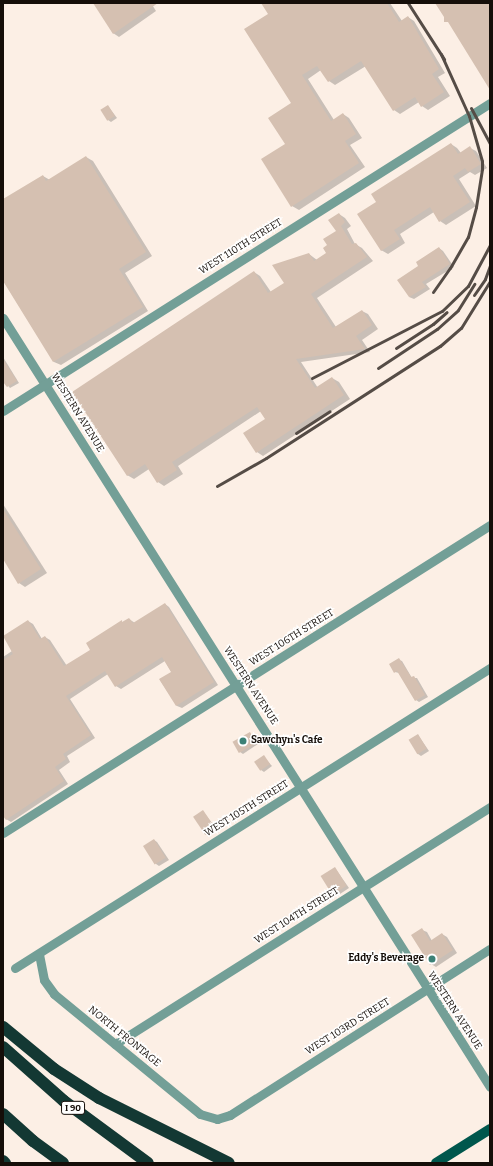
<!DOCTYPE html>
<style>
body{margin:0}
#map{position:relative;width:493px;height:1166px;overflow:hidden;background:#fcefe5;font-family:Bitter,serif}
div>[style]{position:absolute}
.shadow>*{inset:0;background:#0003}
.building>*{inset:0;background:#d5c0b1;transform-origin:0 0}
.minor>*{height:9px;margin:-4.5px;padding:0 4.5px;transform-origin:4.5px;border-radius:4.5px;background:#739f97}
.major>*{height:10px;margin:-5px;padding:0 5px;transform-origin:5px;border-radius:5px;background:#00574d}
.highway>*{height:12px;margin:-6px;padding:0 6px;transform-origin:6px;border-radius:6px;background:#133833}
.rail>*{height:3px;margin:-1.5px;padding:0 1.5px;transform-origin:1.5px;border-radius:1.5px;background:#554c46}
.dots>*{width:11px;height:11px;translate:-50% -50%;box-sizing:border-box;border:2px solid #fff;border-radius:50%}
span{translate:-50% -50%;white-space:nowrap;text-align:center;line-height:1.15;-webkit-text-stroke:3px #fff;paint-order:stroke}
.shield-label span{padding:1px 3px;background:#fff;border:1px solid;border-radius:3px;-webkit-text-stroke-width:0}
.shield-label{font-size:9px;color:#150e09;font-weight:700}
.street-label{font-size:10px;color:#150e09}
.poi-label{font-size:10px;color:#150e09;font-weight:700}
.left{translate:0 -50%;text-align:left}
.right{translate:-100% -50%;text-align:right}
.frame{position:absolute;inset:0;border:4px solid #150e09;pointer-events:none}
</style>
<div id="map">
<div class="shadow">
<div style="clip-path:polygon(94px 3px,151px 3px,156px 11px,119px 37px,113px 33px)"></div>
<div style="clip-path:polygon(262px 3px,390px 3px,402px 21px,408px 17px,414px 21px,445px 73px,438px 77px,450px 96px,428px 110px,422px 106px,419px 102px,400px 114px,394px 110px,366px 66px,335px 85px,329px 81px,321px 70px,308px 79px,334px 120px,343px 114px,349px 118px,362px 138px,350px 145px,365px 167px,299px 210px,292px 206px,286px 145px,292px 103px,269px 14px)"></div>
<div style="clip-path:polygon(108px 106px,117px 118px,111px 122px,108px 120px)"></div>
<div style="clip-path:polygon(451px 144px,457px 148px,461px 153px,470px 148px,476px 151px,487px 168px,475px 175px,470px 172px,459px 179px,476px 206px,446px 225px,440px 221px,434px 212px,400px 234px,405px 243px,388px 254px,381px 250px,377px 202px)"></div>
<div style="clip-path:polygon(86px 157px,93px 161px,152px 256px,125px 273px,148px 311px,61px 365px,54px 362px,3px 280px,3px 200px,43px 176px,50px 180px)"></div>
<div style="clip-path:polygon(339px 214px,345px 218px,351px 226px,347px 229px,355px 244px,362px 248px,373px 261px,317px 298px,336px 327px,362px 311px,368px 314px,378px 329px,362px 340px,370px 352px,301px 362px,318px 388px,332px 378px,339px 382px,350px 399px,263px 456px,257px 452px,266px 420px,261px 411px,178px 466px,183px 474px,164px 486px,158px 482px,149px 469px,134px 479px,127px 475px,254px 272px,260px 276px,271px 292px,285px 283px,309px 254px,317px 260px,327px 254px,328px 246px,337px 231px)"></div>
<div style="clip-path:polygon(439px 248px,443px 251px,454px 267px,426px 284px,430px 289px,414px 299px,409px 297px,420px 266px)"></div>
<div style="clip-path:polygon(3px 357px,19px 383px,10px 388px,3px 380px)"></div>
<div style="clip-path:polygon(3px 504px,47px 573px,25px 587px,19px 583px,3px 558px)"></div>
<div style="clip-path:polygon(165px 604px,169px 607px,218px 685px,182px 708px,177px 706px,160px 680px,172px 673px,165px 661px,121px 689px,116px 686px,108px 674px,70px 699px,95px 738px,67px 756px,70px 762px,59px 770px,68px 784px,11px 822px,6px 819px,3px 814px,3px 657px,12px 651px,28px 621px,33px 624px,42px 639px,45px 637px,50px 640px,67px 666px,91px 650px,122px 622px,123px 623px,129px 619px,135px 623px)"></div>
<div style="clip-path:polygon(399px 660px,402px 661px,412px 678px,417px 678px,428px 697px,419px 702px,416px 700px,399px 673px,395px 672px,391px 665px)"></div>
<div style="clip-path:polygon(250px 733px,258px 744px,243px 754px,240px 752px)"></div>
<div style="clip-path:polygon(418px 735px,429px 751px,421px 756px,418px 754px)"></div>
<div style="clip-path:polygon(264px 757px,272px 766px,264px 772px,261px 770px)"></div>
<div style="clip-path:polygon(203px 811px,217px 830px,209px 835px,206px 833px)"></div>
<div style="clip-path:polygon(154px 840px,157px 842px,169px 860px,159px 866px,156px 864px)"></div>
<div style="clip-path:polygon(335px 868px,349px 888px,337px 896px,334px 895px)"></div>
<div style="clip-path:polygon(422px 930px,427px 932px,432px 941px,442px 934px,447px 937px,457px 953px,436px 967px,431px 964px)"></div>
</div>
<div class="building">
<div style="clip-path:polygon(93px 3px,158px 3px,113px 34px)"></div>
<div style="clip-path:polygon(261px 3px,387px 3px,399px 22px,408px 16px,439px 69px,432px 74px,444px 92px,421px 107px,415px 97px,393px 111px,361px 61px,328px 82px,317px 66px,302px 75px,331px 121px,343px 113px,356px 134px,345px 141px,359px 163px,291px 207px,261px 159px,285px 144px,268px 118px,291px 103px,244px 29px,268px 14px)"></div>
<div style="clip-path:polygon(435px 3px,490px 3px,490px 90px,448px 22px,444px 22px,444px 17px)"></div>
<div style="left:108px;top:105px;width:13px;height:9px;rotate:58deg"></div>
<div style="clip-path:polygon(451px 143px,458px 154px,470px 146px,481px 164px,468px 172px,465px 168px,453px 176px,470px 202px,439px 222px,430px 207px,394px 230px,400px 239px,381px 251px,357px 214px,376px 202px,371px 194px)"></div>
<div style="clip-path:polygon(86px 156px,146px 252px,119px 269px,143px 307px,53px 362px,3px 281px,3px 199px,43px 175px,46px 181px)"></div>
<div style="clip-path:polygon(339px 213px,345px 222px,341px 226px,352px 244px,356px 243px,367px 257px,311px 294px,333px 328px,362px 310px,372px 325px,356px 336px,365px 349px,296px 359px,315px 388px,332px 377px,344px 395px,256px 453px,243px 433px,265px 419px,257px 407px,172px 462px,177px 470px,157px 483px,145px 464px,127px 476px,72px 392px,254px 271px,268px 293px,284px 283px,272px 265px,309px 253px,314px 261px,326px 253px,323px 248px,327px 245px,323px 239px,336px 231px,328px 220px)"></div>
<div style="clip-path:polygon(439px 247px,450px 264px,422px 282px,426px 287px,409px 297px,397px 280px,418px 266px,416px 262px)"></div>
<div style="clip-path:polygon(3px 359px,17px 381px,7px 387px,3px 382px)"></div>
<div style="clip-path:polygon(3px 509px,41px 569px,18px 584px,3px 559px)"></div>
<div style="clip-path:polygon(165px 603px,214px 682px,176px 706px,159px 679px,171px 672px,162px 657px,115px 687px,105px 671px,66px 696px,91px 735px,63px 754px,66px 759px,55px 767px,64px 781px,6px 820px,3px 816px,3px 660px,13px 654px,3px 636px,28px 620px,40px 639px,45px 636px,64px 666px,90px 650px,86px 643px,122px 620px,122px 622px,129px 618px,133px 623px)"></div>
<div style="clip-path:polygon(399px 658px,411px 677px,414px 676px,425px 695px,415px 701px,397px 671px,394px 673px,389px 664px)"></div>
<div style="left:250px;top:732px;width:13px;height:20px;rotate:61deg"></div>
<div style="left:418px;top:734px;width:17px;height:11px;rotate:59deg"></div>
<div style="left:264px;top:755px;width:11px;height:12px;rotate:56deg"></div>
<div style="left:203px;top:810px;width:22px;height:12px;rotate:56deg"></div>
<div style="left:154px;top:839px;width:22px;height:13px;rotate:58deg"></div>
<div style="left:335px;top:867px;width:22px;height:17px;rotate:58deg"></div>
<div style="clip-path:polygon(422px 928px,430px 941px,442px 933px,453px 950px,430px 965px,411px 935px)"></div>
</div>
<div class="minor">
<div style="left:3px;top:318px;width:910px;rotate:57.65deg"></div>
<div style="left:3px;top:411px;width:576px;rotate:-32.31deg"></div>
<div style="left:3px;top:833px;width:576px;rotate:-32.31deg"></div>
<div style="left:39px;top:954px;width:26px;rotate:79deg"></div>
<div style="left:44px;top:980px;width:17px;rotate:54deg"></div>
<div style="left:54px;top:994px;width:189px;rotate:39.4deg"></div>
<div style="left:200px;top:1114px;width:18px;rotate:16deg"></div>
<div style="left:217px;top:1119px;width:14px;rotate:-17deg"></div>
<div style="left:230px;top:1115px;width:308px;rotate:-32.6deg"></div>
<div style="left:15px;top:968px;width:562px;rotate:-32.28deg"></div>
<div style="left:115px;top:1044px;width:444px;rotate:-32.3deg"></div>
</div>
<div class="major">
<div style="left:436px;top:1163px;width:64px;rotate:-32.2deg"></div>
</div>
<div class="highway">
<div style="left:3px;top:1027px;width:66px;rotate:39.5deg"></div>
<div style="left:54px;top:1069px;width:54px;rotate:32.8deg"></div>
<div style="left:99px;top:1098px;width:145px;rotate:26.6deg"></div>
<div style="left:3px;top:1047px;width:81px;rotate:41.5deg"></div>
<div style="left:64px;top:1101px;width:104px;rotate:36.4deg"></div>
<div style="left:3px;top:1114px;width:40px;rotate:42deg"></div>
<div style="left:33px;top:1141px;width:37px;rotate:36deg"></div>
<div style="left:3px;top:1161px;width:3px;rotate:45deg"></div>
</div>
<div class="rail">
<div style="left:408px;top:3px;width:67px;rotate:57.3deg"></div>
<div style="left:471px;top:108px;width:40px;rotate:62deg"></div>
<div style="left:433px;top:292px;width:29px;rotate:-55deg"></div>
<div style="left:450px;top:268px;width:36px;rotate:-60deg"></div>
<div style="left:468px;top:237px;width:31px;rotate:-75deg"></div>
<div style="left:476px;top:207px;width:38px;rotate:-81deg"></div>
<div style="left:482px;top:169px;width:8px;rotate:-90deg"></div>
<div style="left:482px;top:161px;width:47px;rotate:-106.1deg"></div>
<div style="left:469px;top:116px;width:68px;rotate:-114.3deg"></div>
<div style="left:474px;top:295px;width:19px;rotate:-55deg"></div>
<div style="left:485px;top:279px;width:15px;rotate:-70deg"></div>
<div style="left:396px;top:348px;width:44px;rotate:-33deg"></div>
<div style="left:433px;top:324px;width:18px;rotate:-41deg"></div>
<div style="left:378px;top:368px;width:71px;rotate:-33.5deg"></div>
<div style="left:437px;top:329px;width:28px;rotate:-42deg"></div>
<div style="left:458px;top:310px;width:31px;rotate:-58deg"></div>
<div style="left:312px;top:378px;width:146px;rotate:-27.3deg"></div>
<div style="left:442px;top:311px;width:36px;rotate:-44deg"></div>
<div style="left:468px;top:286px;width:47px;rotate:-61.8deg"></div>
<div style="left:296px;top:433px;width:40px;rotate:-32.9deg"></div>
<div style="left:217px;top:486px;width:56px;rotate:-29.7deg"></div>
<div style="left:266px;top:458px;width:207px;rotate:-32.8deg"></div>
<div style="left:440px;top:346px;width:28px;rotate:-41deg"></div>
<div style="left:461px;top:328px;width:55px;rotate:-58.3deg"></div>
</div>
<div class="dots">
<div style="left:243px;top:741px;background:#3c8176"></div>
<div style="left:432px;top:959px;background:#3c8176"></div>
</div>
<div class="shield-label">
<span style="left:73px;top:1108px">I 90</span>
</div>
<div class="street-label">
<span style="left:241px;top:247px;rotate:-32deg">WEST 110TH STREET</span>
<span style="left:77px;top:413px;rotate:58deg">WESTERN AVENUE</span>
<span style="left:292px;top:638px;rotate:-32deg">WEST 106TH STREET</span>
<span style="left:250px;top:686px;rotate:57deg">WESTERN AVENUE</span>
<span style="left:247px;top:809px;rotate:-32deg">WEST 105TH STREET</span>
<span style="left:297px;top:916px;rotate:-32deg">WEST 104TH STREET</span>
<span style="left:454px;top:1011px;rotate:57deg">WESTERN AVENUE</span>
<span style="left:348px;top:1027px;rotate:-32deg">WEST 103RD STREET</span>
<span style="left:124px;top:1037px;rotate:39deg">NORTH FRONTAGE</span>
</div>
<div class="poi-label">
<span class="left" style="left:251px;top:741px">Sawchyn's Cafe</span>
<span class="right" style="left:424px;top:959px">Eddy's Beverage</span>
</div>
<div class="frame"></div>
</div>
